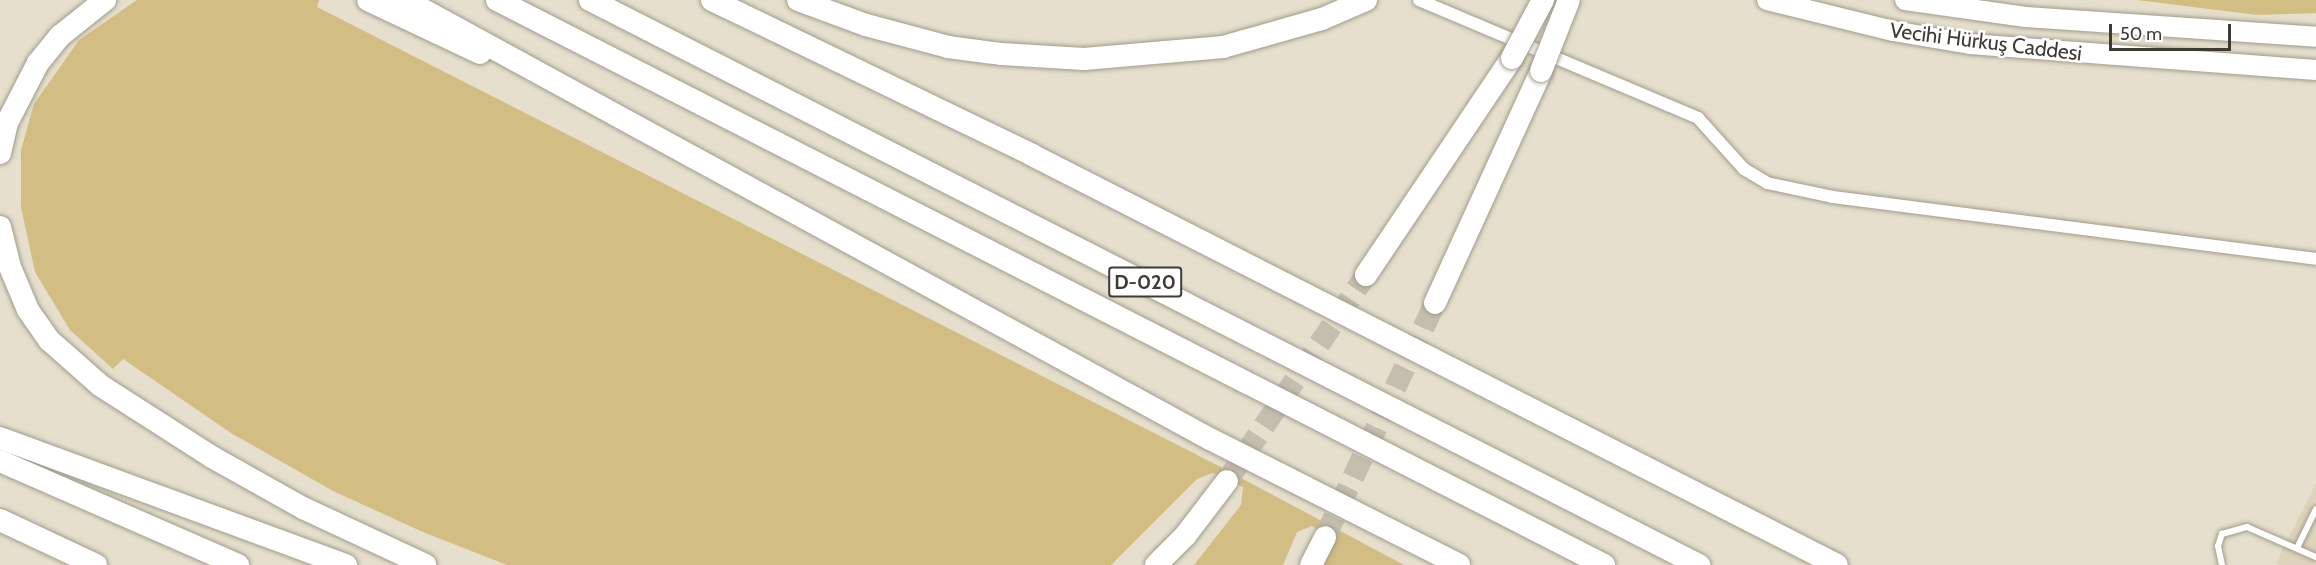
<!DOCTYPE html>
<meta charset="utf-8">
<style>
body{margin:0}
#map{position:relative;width:2316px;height:565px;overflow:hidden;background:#e6dfcd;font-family:Cabin,sans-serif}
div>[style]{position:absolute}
.built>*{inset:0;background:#ded4bb}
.green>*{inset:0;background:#d2bd82}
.highway-tunnel>*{height:22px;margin-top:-11px;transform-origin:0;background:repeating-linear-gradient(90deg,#c4beae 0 22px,transparent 0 33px)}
.roads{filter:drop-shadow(0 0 2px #a29b8a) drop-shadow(0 0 2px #a29b8a)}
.lane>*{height:6px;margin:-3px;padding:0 3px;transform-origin:3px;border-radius:3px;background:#fff}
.street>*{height:12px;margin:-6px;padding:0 6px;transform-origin:6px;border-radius:6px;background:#fff}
.primary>*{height:20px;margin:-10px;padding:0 10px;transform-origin:10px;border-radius:10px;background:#fff}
.highway>*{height:22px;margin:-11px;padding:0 11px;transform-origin:11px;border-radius:11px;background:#fff}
.bridges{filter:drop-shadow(0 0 2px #a29b8a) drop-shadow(0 0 2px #a29b8a)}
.highway-bridge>*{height:22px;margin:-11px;padding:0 11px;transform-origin:11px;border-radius:11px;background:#fff}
span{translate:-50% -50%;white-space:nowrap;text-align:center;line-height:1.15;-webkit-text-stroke:5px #fff;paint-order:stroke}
.shield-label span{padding:2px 4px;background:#fff;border:2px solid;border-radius:4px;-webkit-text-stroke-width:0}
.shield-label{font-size:20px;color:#3e3b34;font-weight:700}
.street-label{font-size:21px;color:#3e3b34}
.scale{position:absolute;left:2109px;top:24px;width:122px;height:27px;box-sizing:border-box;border:3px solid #3e3b34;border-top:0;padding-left:8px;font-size:18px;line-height:21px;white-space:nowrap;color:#3e3b34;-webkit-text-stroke:4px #fff;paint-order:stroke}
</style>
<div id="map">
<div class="built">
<div style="clip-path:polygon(2316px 483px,2316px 565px,2280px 565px,2276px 563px)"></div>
</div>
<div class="green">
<div style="clip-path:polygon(137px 0,319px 0,317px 7px,1215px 464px,1404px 565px,1321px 565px,1332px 538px,1312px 526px,1297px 532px,1283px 565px,1194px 565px,1241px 505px,1243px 487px,1213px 473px,1197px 479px,1111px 565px,507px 565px,423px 532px,333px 491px,231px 433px,123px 359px,113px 369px,70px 330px,35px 272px,21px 207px,21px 150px,34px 104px,79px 40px)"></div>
<div style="clip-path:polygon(2137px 0,2316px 0,2316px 13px,2257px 15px)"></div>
</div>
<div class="highway-tunnel">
<div style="left:1227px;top:481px;width:249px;rotate:-56deg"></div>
<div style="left:1325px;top:537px;width:259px;rotate:-64.8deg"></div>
</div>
<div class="roads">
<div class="lane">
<div style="left:2297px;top:548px;width:43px;rotate:-64deg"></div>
<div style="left:2222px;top:565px;width:19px;rotate:-102deg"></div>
<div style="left:2218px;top:546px;width:13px;rotate:-72deg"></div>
<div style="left:2222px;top:534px;width:26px;rotate:-16deg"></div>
<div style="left:2247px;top:527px;width:75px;rotate:23.5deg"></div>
</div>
<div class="street">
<div style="left:1419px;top:0;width:303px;rotate:22.9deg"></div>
<div style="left:1698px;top:118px;width:69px;rotate:48deg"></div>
<div style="left:1744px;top:169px;width:27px;rotate:31deg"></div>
<div style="left:1767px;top:183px;width:67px;rotate:12deg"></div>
<div style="left:1833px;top:197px;width:487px;rotate:7.3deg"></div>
</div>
<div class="primary">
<div style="left:1767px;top:0;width:130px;rotate:13.8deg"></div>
<div style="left:1893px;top:31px;width:78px;rotate:9.6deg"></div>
<div style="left:1970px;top:44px;width:347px;rotate:4.3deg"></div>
<div style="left:1905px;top:0;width:122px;rotate:8deg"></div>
<div style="left:2026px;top:17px;width:291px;rotate:3.9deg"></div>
</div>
<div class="highway">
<div style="left:368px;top:0;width:124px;rotate:25.3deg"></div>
<div style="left:405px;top:0;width:917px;rotate:28.61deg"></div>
<div style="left:1210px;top:439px;width:279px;rotate:26.8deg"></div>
<div style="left:497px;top:0;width:1243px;rotate:27.04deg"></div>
<div style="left:590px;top:0;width:1245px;rotate:27deg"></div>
<div style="left:712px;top:0;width:356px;rotate:25.8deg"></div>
<div style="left:1032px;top:155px;width:903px;rotate:26.99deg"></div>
<div style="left:798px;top:0;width:72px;rotate:20.2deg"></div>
<div style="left:866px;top:25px;width:85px;rotate:15deg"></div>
<div style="left:948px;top:47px;width:53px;rotate:7.5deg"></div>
<div style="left:1001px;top:54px;width:83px;rotate:3.4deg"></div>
<div style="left:1084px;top:59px;width:140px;rotate:-4.9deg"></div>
<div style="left:1223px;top:47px;width:103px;rotate:-15.8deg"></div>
<div style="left:1322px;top:19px;width:48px;rotate:-23.4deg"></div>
<div style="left:0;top:153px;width:31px;rotate:-77deg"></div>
<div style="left:7px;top:123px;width:68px;rotate:-62.7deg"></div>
<div style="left:38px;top:63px;width:35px;rotate:-51deg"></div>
<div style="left:60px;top:36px;width:58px;rotate:-38.7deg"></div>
<div style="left:0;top:227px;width:41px;rotate:76deg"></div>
<div style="left:10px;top:267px;width:47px;rotate:67.3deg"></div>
<div style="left:28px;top:310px;width:37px;rotate:55deg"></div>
<div style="left:49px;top:340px;width:69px;rotate:41.5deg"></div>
<div style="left:101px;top:386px;width:132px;rotate:32.6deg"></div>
<div style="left:212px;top:457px;width:104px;rotate:29.3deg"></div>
<div style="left:303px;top:508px;width:135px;rotate:25deg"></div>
<div style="left:1366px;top:275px;width:262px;rotate:-56.1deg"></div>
<div style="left:1435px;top:303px;width:255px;rotate:-65.4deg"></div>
<div style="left:0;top:438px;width:369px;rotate:20.2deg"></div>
<div style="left:0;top:461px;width:260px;rotate:23.6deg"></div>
<div style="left:0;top:520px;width:106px;rotate:25.1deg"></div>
<div style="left:1156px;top:565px;width:41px;rotate:-45deg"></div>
<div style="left:1185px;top:536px;width:69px;rotate:-52.6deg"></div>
<div style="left:1311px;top:565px;width:31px;rotate:-63deg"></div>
</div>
</div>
<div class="bridges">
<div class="highway-bridge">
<div style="left:1512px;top:58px;width:66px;rotate:-61.9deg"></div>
<div style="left:1541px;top:71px;width:76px;rotate:-68.5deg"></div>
</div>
</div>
<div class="shield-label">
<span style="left:1145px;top:282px">D-020</span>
</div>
<div class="street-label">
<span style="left:1986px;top:42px;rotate:7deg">Vecihi Hürkuş Caddesi</span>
</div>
<div class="scale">50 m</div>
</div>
